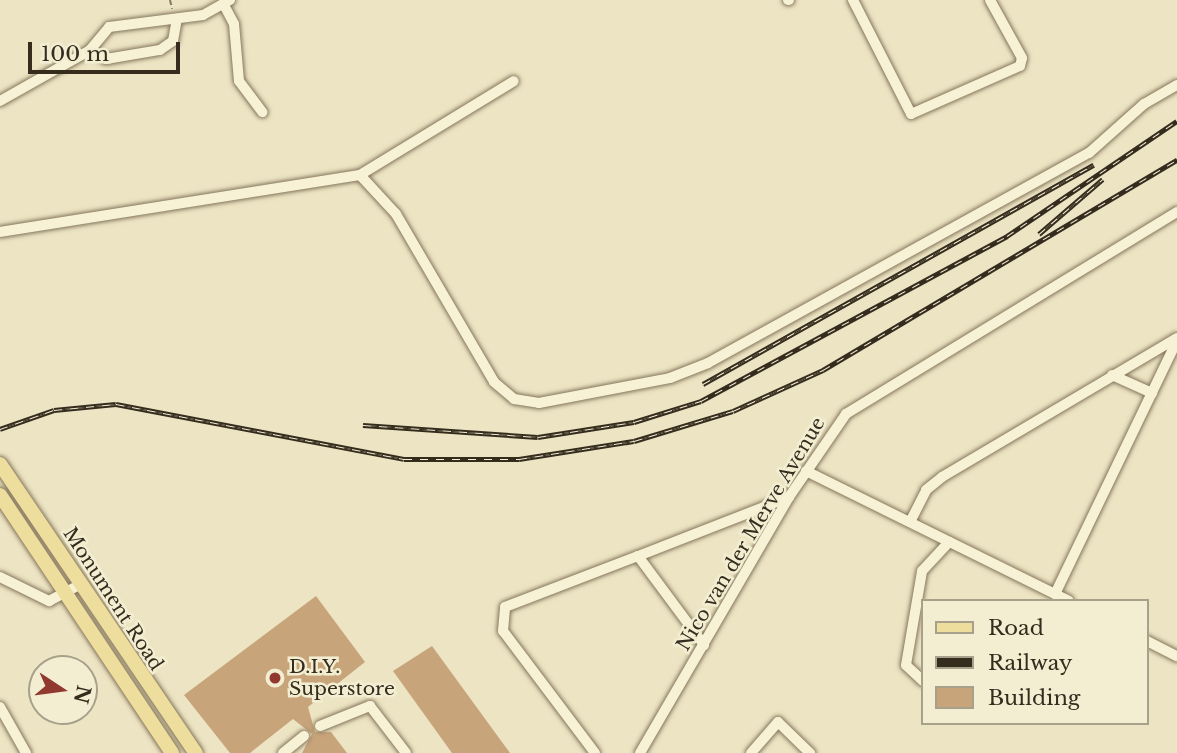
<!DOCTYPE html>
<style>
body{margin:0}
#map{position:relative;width:1177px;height:753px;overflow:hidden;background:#ece4c3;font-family:"Libre Baskerville",serif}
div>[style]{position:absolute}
.building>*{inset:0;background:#c8a47b}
.path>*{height:2px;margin-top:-1px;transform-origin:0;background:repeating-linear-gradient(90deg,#85765b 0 5px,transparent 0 8.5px)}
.roads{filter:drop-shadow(0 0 2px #85765b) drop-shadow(0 0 2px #85765b)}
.minor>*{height:10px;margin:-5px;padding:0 5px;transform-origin:5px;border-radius:5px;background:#f7f1d6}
.major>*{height:14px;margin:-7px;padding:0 7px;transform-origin:7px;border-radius:7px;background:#edde9d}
.rail>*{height:5px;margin-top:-2.5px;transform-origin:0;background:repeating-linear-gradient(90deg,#f3eed2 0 8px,#352c1e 0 16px);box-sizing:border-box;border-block:2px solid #352c1e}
.dots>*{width:19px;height:19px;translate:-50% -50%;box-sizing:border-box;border:4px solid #f3eed2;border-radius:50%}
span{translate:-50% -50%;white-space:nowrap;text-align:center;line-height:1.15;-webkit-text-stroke:5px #f3eed2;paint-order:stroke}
.street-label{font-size:19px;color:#352c1e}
.poi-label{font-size:19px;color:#352c1e}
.left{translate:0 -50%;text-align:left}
.legend{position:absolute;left:921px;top:599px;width:228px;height:126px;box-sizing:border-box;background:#f3eed2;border:2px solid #a7a08a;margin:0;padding:9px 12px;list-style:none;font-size:21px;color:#352c1e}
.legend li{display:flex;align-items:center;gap:14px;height:35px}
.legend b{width:35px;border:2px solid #a7a08a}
.north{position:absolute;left:28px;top:655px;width:70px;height:70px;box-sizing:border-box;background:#f3eed2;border:2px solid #a7a08a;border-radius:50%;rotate:103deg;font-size:19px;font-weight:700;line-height:28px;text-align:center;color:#352c1e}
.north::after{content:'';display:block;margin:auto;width:24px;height:32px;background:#91392e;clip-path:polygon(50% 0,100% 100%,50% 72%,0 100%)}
.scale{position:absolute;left:28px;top:42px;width:152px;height:32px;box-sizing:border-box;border:4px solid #352c1e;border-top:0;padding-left:9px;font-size:21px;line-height:24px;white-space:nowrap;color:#352c1e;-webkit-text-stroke:5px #f3eed2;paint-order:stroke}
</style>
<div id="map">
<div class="building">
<div style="clip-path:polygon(316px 596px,365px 662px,308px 707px,315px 732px,331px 732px,347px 753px,302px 753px,312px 734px,293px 719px,250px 753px,230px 753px,184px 695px)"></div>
<div style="clip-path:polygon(432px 646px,510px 753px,452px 753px,393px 671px)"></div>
</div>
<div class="path">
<div style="left:170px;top:0;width:9px;rotate:77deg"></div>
</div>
<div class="roads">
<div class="minor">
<div style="left:788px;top:0;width:1px"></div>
<div style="left:853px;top:0;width:128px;rotate:63deg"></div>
<div style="left:911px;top:114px;width:119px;rotate:-23.8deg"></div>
<div style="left:1020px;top:66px;width:8px;rotate:-76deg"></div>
<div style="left:1022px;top:58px;width:66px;rotate:-118.9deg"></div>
<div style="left:224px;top:5px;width:21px;rotate:62deg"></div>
<div style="left:234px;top:24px;width:57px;rotate:85deg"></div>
<div style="left:239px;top:81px;width:39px;rotate:53deg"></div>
<div style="left:90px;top:50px;width:18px;rotate:29deg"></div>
<div style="left:106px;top:59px;width:55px;rotate:-9.5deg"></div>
<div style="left:160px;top:50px;width:16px;rotate:-35deg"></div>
<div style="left:173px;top:41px;width:22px;rotate:-80deg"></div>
<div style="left:0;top:101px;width:103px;rotate:-29.5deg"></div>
<div style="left:90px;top:50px;width:30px;rotate:-50deg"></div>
<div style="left:109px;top:27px;width:95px;rotate:-7.3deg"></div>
<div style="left:203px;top:15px;width:31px;rotate:-29deg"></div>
<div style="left:360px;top:175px;width:53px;rotate:47.3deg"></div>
<div style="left:396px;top:214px;width:194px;rotate:59.7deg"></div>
<div style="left:494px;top:382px;width:26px;rotate:40deg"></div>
<div style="left:514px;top:399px;width:25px;rotate:9deg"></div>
<div style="left:539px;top:403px;width:133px;rotate:-10.8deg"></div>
<div style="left:670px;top:378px;width:41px;rotate:-21.5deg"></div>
<div style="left:708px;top:363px;width:435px;rotate:-28.9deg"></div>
<div style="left:1089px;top:153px;width:74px;rotate:-41.7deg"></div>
<div style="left:1144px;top:104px;width:38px;rotate:-30deg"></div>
<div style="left:0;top:232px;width:364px;rotate:-9deg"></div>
<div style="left:360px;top:175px;width:180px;rotate:-31.4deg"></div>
<div style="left:1112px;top:375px;width:44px;rotate:24.2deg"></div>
<div style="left:806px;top:471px;width:293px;rotate:26.3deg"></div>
<div style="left:910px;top:522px;width:36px;rotate:-63deg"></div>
<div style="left:926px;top:490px;width:21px;rotate:-39deg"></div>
<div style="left:942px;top:477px;width:273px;rotate:-30.6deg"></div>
<div style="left:638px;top:556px;width:162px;rotate:-21.3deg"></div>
<div style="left:0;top:577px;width:55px;rotate:26.1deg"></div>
<div style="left:49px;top:601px;width:36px;rotate:-28deg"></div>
<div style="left:1055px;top:594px;width:281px;rotate:-64.3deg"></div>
<div style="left:1147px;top:641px;width:34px;rotate:27deg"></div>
<div style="left:923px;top:681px;width:23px;rotate:-137deg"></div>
<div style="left:906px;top:665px;width:95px;rotate:-80.3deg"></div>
<div style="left:922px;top:571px;width:40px;rotate:-47deg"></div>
<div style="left:0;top:707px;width:53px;rotate:60.5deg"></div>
<div style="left:320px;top:726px;width:54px;rotate:-21.8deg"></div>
<div style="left:370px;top:706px;width:59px;rotate:52.5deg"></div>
<div style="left:283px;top:753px;width:27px;rotate:-39deg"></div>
<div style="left:595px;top:753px;width:153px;rotate:-127deg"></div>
<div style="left:503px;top:631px;width:24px;rotate:-85deg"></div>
<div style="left:505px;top:607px;width:142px;rotate:-21deg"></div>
<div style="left:638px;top:556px;width:111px;rotate:53.4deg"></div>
<div style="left:640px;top:753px;width:296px;rotate:-59.8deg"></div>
<div style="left:789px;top:497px;width:101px;rotate:-55.5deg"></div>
<div style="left:846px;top:414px;width:388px;rotate:-31.4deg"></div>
<div style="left:751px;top:753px;width:41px;rotate:-48.9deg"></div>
<div style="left:778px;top:722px;width:45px;rotate:44.1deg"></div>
</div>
<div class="major">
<div style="left:0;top:464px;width:349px;rotate:55.9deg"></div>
<div style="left:0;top:495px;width:310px;rotate:56.3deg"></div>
</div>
</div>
<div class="rail">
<div style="left:1039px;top:234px;width:84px;rotate:-40.7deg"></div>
<div style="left:703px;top:384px;width:448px;rotate:-29.3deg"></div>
<div style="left:363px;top:425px;width:175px;rotate:3.9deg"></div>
<div style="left:538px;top:437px;width:97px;rotate:-8.9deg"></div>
<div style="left:634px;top:422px;width:70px;rotate:-17.4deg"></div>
<div style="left:701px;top:401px;width:348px;rotate:-28.3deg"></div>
<div style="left:1007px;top:236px;width:205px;rotate:-34.1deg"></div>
<div style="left:0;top:429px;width:57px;rotate:-19.4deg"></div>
<div style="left:54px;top:410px;width:62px;rotate:-5.5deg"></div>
<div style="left:116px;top:404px;width:293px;rotate:10.8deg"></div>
<div style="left:404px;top:459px;width:115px"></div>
<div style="left:519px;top:459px;width:116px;rotate:-8.9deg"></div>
<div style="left:634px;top:441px;width:103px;rotate:-16.9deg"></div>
<div style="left:733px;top:411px;width:99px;rotate:-24.5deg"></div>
<div style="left:823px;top:370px;width:412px;rotate:-30.7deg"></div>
</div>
<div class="dots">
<div style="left:275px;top:678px;background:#91392e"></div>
</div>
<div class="street-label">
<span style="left:751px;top:534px;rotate:-59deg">Nico van der Merve Avenue</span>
<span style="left:113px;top:599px;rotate:57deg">Monument Road</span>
</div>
<div class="poi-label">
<span class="left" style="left:289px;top:678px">D.I.Y.<br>Superstore</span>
</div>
<ul class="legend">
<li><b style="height:9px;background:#edde9d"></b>Road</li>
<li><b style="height:9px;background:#352c1e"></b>Railway</li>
<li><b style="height:19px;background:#c8a47b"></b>Building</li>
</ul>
<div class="north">N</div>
<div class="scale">100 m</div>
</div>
